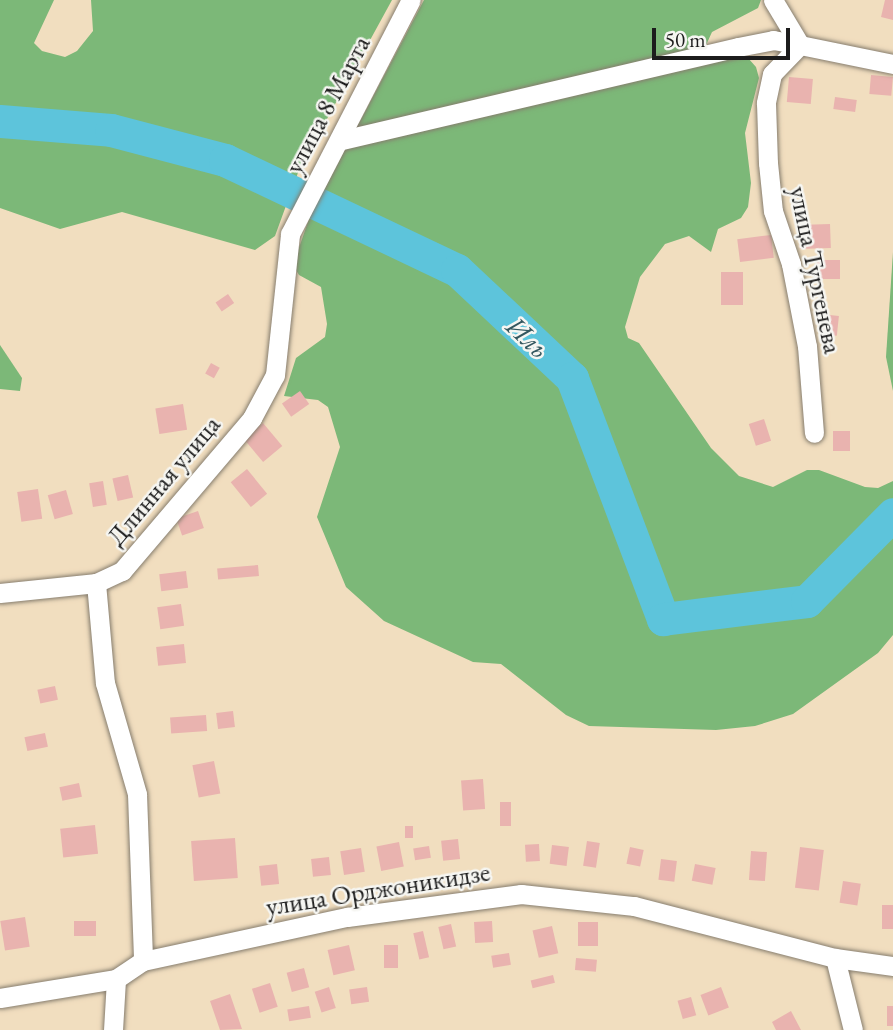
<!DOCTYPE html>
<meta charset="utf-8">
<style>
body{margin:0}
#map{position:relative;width:893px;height:1030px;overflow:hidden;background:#f1debf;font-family:"EB Garamond",serif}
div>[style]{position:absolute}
.forest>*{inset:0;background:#7cb878}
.river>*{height:33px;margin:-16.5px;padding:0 16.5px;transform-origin:16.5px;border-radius:16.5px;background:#5dc4db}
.building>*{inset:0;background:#e9b3af;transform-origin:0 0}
.roads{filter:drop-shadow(0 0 2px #867d6e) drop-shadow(0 0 2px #867d6e)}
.minor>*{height:19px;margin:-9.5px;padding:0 9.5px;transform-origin:9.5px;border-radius:9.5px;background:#fff}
span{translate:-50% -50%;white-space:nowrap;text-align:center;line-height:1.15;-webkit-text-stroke:5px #f6f6f2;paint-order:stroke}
.street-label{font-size:26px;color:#1c1c1c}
.water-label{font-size:28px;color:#33575f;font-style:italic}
.scale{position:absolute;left:652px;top:28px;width:138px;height:32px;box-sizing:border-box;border:4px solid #1c1c1c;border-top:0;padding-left:9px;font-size:21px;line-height:24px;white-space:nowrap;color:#1c1c1c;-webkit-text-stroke:5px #f6f6f2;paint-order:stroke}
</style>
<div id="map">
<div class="forest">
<div style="clip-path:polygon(0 0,54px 0,34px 43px,42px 51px,65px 57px,77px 51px,93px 31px,91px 0,392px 0,299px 170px,275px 236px,255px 250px,122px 212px,60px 229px,0 208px)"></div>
<div style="clip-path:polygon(424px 0,761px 0,758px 8px,712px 32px,702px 54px,748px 58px,756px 67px,759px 78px,745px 133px,751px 183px,748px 207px,741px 218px,718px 229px,711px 252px,689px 236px,665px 244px,640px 277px,625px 327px,628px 338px,639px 343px,711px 448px,739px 476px,773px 487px,807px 470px,819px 470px,865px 487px,878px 488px,893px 481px,893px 635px,878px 653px,793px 714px,755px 726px,716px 730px,589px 726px,566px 715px,501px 664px,473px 662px,384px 621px,346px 587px,317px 517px,340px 447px,328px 407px,318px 400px,284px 396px,296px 358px,325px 337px,327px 324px,321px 287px,299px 275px,293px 265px,310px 216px)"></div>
<div style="clip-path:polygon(893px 252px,893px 391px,886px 357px)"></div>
<div style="clip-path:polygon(0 345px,22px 378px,20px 391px,0 389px)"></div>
</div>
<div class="river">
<div style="left:0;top:121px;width:111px;rotate:4.6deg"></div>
<div style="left:111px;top:130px;width:118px;rotate:14.7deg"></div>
<div style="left:225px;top:160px;width:257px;rotate:25.4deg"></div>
<div style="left:457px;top:270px;width:158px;rotate:43.2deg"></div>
<div style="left:572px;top:378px;width:258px;rotate:69.3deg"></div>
<div style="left:663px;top:619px;width:145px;rotate:-7.1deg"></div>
<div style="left:807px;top:601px;width:122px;rotate:-45.3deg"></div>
</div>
<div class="building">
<div style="clip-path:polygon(885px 0,893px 0,893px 20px,881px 17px)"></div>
<div style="left:871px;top:75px;width:22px;height:19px;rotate:5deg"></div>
<div style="left:789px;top:77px;width:24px;height:25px;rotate:5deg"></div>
<div style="left:835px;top:97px;width:22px;height:12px;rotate:8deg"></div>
<div style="left:830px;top:224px;width:24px;height:31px;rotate:88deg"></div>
<div style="left:771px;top:235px;width:23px;height:34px;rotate:83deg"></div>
<div style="left:817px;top:260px;width:23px;height:19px"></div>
<div style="left:743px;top:272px;width:33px;height:22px;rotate:90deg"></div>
<div style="left:228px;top:294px;width:11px;height:15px;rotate:56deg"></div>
<div style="left:821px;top:314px;width:18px;height:20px;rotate:6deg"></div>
<div style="left:211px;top:363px;width:10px;height:12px;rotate:29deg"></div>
<div style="left:300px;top:391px;width:16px;height:22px;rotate:55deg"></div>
<div style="left:183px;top:404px;width:26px;height:28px;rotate:81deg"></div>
<div style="left:764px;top:419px;width:23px;height:16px;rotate:72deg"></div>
<div style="left:263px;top:423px;width:30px;height:25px;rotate:50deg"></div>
<div style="left:833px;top:431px;width:17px;height:20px"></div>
<div style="left:247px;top:469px;width:32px;height:21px;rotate:51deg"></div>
<div style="left:128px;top:475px;width:23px;height:16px;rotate:77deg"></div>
<div style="left:103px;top:481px;width:24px;height:14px;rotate:81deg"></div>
<div style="left:38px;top:489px;width:30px;height:21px;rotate:82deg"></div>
<div style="left:66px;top:490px;width:25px;height:19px;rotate:74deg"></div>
<div style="left:198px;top:511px;width:18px;height:23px;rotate:71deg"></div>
<div style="left:258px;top:565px;width:11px;height:41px;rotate:85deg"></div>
<div style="left:186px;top:571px;width:17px;height:27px;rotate:83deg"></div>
<div style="left:181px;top:604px;width:22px;height:24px;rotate:82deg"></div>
<div style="left:184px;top:644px;width:19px;height:28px;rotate:84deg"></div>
<div style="left:55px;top:686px;width:14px;height:18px;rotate:78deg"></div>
<div style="left:233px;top:711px;width:16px;height:17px;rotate:83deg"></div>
<div style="left:206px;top:715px;width:16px;height:36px;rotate:86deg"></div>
<div style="left:45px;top:733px;width:14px;height:21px;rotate:78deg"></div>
<div style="left:214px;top:761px;width:33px;height:22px;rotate:79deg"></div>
<div style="left:483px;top:779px;width:30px;height:22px;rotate:86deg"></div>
<div style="left:79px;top:783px;width:14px;height:20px;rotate:78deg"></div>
<div style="left:500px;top:802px;width:11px;height:24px"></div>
<div style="left:95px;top:825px;width:29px;height:35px;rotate:84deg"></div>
<div style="left:405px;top:826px;width:8px;height:12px"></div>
<div style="left:235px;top:838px;width:40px;height:44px;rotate:86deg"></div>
<div style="left:458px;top:839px;width:20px;height:17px;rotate:84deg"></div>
<div style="left:587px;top:841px;width:13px;height:25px;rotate:9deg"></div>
<div style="left:399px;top:842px;width:25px;height:23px;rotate:79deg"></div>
<div style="left:539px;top:844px;width:17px;height:14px;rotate:87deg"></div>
<div style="left:552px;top:845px;width:17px;height:19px;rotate:7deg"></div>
<div style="left:429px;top:846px;width:12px;height:16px;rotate:81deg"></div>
<div style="left:630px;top:847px;width:14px;height:17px;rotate:12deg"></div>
<div style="left:800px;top:847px;width:24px;height:41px;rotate:7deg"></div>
<div style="left:361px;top:848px;width:24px;height:21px;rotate:81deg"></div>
<div style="left:751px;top:851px;width:16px;height:29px;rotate:4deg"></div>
<div style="left:329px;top:857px;width:18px;height:18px;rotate:84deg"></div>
<div style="left:661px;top:859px;width:16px;height:21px;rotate:7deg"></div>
<div style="left:277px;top:864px;width:20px;height:18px;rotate:84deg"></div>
<div style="left:695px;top:864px;width:21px;height:17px;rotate:11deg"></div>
<div style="left:843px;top:881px;width:18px;height:22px;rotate:9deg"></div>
<div style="left:882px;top:905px;width:11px;height:24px"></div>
<div style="left:25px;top:917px;width:30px;height:25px;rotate:81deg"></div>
<div style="left:74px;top:921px;width:22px;height:15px"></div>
<div style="left:492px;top:921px;width:21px;height:18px;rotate:87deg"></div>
<div style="left:578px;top:922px;width:20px;height:24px"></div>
<div style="left:451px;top:924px;width:23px;height:13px;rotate:77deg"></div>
<div style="left:552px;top:926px;width:28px;height:20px;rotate:77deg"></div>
<div style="left:423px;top:931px;width:27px;height:10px;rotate:77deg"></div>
<div style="left:349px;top:945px;width:26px;height:22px;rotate:77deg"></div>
<div style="left:384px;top:945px;width:14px;height:23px"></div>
<div style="left:509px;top:953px;width:12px;height:18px;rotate:81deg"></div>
<div style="left:576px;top:958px;width:21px;height:12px;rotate:5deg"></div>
<div style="left:304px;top:968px;width:20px;height:18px;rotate:75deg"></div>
<div style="left:553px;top:975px;width:8px;height:23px;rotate:76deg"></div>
<div style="left:270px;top:983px;width:25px;height:19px;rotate:72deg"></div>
<div style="left:329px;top:987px;width:22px;height:15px;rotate:72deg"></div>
<div style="left:367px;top:987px;width:15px;height:18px;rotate:82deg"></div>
<div style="left:721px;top:987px;width:22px;height:22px;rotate:69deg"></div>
<div style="clip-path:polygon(230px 994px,242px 1029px,220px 1030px,210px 1001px)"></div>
<div style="left:691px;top:997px;width:19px;height:14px;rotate:74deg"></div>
<div style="left:309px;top:1006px;width:12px;height:22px;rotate:81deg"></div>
<div style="left:887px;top:1006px;width:6px;height:20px"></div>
<div style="clip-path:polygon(791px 1011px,801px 1030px,776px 1030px,772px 1022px)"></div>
</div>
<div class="roads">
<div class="minor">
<div style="left:773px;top:0;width:52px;rotate:59deg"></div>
<div style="left:800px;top:45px;width:95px;rotate:11.5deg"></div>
<div style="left:800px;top:45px;width:40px;rotate:134deg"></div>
<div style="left:772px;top:74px;width:30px;rotate:102deg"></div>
<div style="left:766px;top:103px;width:60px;rotate:88.1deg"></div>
<div style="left:768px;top:163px;width:48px;rotate:84.1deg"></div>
<div style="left:773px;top:211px;width:56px;rotate:71.2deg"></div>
<div style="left:791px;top:264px;width:84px;rotate:79deg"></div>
<div style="left:807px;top:346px;width:87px;rotate:85.4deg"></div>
<div style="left:342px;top:140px;width:407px;rotate:-13.2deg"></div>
<div style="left:738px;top:47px;width:36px;rotate:-11deg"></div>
<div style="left:773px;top:40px;width:27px;rotate:10deg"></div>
<div style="left:96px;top:583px;width:100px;rotate:84.9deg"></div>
<div style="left:105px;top:683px;width:116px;rotate:73.9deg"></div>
<div style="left:137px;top:794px;width:167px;rotate:87.9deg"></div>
<div style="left:0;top:593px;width:97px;rotate:-5.9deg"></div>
<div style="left:96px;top:583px;width:29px;rotate:-25deg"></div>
<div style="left:122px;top:571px;width:201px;rotate:-49.6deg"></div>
<div style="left:252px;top:418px;width:49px;rotate:-61.9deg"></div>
<div style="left:275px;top:375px;width:142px;rotate:-83.9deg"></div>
<div style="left:290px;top:234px;width:263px;rotate:-62.7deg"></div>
<div style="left:835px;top:958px;width:74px;rotate:76deg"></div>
<div style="left:0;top:998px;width:118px;rotate:-9.3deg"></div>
<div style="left:116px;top:979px;width:32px;rotate:-34deg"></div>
<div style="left:143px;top:961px;width:209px;rotate:-12.2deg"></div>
<div style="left:347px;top:917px;width:176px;rotate:-7.5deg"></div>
<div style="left:521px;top:894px;width:114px;rotate:6.1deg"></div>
<div style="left:634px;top:906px;width:208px;rotate:14.5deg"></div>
<div style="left:835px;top:958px;width:59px;rotate:7.9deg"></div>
<div style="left:113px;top:1030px;width:51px;rotate:-86.6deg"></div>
</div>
</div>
<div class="street-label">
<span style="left:328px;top:105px;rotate:-62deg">улица 8 Марта</span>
<span style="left:815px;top:270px;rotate:78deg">улица Тургенева</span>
<span style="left:164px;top:481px;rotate:-50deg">Длинная улица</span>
<span style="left:378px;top:890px;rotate:-9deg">улица Орджоникидзе</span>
</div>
<div class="water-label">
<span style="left:528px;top:337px;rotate:43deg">Иль</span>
</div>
<div class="scale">50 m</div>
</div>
